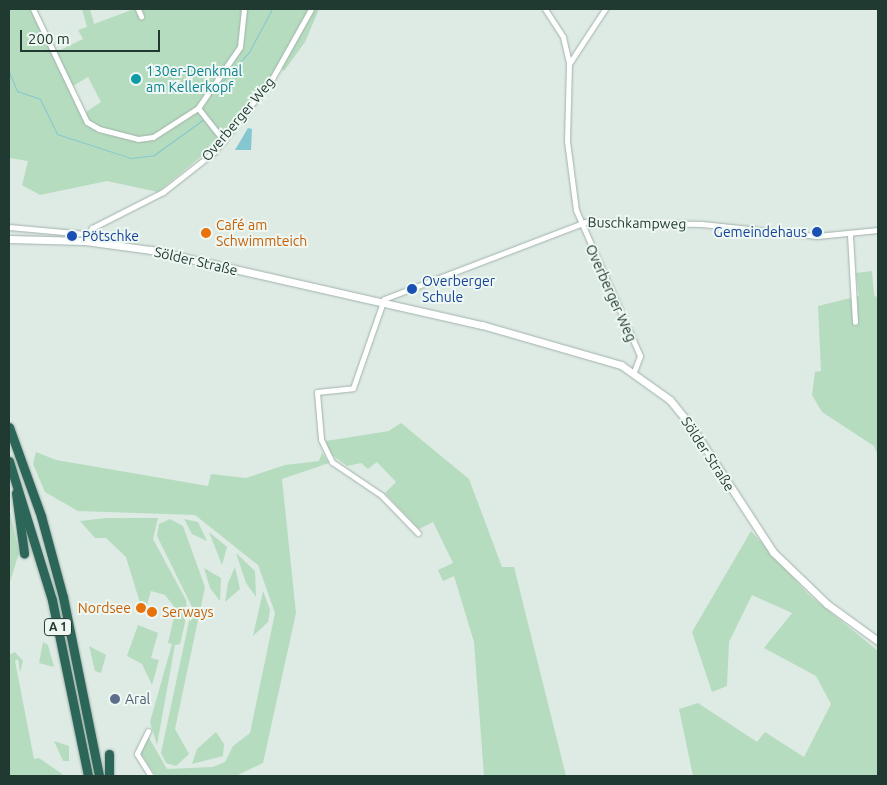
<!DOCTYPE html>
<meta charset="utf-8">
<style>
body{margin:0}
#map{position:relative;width:887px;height:785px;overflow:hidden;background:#deeae4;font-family:Ubuntu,sans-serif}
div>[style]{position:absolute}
.green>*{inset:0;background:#b6dcbf}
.water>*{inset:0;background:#85c7d0}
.stream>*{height:1px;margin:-0.5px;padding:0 0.5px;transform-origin:0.5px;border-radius:0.5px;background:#85c7d0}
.roads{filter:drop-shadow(0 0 1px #a1b2ab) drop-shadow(0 0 1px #a1b2ab)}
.street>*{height:5px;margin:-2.5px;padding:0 2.5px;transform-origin:2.5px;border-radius:2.5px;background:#fff}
.secondary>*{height:7px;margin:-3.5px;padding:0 3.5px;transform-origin:3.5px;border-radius:3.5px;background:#fff}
.highway>*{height:9px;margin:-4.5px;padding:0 4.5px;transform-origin:4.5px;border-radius:4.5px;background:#2b6658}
.dots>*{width:14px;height:14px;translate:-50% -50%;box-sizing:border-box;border:2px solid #eef7f2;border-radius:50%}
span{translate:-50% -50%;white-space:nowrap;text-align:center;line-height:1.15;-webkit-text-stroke:4px #eef7f2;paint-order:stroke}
.shield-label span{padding:1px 4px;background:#eef7f2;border:1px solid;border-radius:4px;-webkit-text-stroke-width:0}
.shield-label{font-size:12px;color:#203a32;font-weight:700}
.culture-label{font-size:14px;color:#0d838f}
.left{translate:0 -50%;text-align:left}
.street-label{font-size:14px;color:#203a32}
.food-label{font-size:14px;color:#c56008}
.right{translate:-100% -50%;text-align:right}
.transit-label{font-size:14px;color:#164399}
.service-label{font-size:14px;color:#4e5e75}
.frame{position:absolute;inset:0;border:10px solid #203a32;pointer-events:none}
.scale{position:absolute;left:20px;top:30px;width:140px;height:22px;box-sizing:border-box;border:2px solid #203a32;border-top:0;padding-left:6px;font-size:15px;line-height:18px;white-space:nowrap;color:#203a32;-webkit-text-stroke:4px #eef7f2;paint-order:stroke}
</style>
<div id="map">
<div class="green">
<div style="clip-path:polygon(9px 9px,31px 9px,86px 125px,118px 136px,153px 138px,198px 109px,221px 140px,158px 192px,107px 181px,40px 195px,22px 185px,28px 161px,9px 158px)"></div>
<div style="clip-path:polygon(82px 9px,90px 9px,94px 24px,134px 9px,243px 9px,245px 28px,240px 47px,198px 107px,152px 136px,138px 138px,99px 128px,83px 114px,101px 102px,88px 77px,71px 87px,56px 52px,83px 39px,78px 30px,87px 27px)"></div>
<div style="clip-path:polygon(245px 9px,310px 9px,273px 76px,224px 139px,199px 108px,241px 47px)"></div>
<div style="clip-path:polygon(312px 9px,319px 9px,305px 42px,284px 71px,281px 68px)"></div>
<div style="clip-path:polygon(872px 271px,874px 295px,878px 298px,878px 456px,874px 446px,822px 412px,812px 395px,815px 372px,821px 371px,818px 306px,859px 296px,856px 273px)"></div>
<div style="clip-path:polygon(401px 423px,469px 479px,502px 567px,514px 567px,566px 776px,484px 776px,474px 642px,454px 576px,443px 581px,438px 570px,453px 563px,433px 522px,419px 529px,385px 493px,396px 482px,377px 462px,368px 469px,361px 463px,347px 466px,328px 452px,326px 441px,389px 431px)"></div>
<div style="clip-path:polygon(36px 452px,56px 460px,208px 486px,211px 474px,246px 478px,285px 465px,319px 461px,322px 453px,329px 463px,282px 479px,296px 613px,263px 763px,236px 776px,156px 776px,139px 751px,148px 736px,167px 769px,213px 767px,225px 762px,233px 746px,250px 733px,275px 613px,258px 565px,195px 515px,78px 511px,45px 492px,33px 464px)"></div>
<div style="clip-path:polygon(9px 507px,19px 553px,9px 585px)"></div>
<div style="clip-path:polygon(106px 518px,158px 518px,153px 539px,186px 600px,187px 614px,180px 644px,175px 645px,157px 745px,150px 722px,172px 644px,168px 643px,176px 609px,165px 595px,151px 591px,147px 605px,140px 603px,126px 557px,106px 538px,95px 538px,80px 521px)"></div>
<div style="clip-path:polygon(170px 519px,183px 526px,205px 587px,175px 729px,189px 754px,176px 766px,166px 763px,161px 753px,192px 607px,157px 536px,159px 524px)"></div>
<div style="clip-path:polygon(184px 519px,198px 522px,207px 541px,192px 534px)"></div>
<div style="clip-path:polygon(751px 531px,808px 594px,878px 651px,878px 776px,693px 776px,679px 709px,698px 703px,757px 742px,765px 732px,804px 757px,831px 704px,816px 676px,764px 648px,792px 613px,752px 595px,729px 642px,727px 686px,712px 692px,692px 632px)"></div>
<div style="clip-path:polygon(209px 532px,227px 547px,222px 565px)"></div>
<div style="clip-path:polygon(236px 553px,255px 571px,256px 597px,246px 583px)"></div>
<div style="clip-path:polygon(235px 567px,240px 589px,225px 602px,228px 583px)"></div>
<div style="clip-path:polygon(204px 568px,221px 578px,220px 601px,210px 588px)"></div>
<div style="clip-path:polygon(263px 591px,270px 610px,268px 622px,253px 636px)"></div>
<div style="clip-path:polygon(138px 625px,158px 633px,151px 658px,159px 660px,152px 685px,142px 664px,127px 656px)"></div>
<div style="clip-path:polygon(43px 642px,48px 645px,54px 667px,39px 663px)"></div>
<div style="clip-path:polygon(89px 646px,106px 655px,101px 673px,95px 671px)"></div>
<div style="clip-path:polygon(15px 652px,23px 661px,20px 672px,18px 659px,15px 661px,34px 759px,39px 758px,65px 776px,9px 776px,9px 655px)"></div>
<div style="clip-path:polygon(216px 732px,224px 744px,223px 756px,192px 764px,197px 749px)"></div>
<div style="clip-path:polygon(54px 741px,69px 746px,69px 761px,63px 761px)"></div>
</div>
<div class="water">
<div style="clip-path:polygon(248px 128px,252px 129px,251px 150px,235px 150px)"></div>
</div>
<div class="stream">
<div style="left:9px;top:72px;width:21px;rotate:67deg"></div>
<div style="left:17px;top:91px;width:24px;rotate:19deg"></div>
<div style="left:40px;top:99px;width:39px;rotate:64deg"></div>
<div style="left:57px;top:134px;width:78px;rotate:18deg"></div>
<div style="left:131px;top:158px;width:23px;rotate:-7deg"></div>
<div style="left:154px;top:155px;width:62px;rotate:-35.8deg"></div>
<div style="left:209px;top:96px;width:59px;rotate:-47.7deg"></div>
<div style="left:249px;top:52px;width:49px;rotate:-61.9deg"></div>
</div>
<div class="roads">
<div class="street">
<div style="left:33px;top:9px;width:125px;rotate:64.5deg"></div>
<div style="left:87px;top:122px;width:14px;rotate:30deg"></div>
<div style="left:99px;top:129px;width:40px;rotate:14.4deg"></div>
<div style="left:138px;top:139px;width:15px;rotate:-8deg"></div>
<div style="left:153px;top:137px;width:54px;rotate:-32.8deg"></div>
<div style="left:198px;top:108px;width:42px;rotate:51.8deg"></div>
<div style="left:138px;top:9px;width:8px;rotate:67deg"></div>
<div style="left:545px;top:9px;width:33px;rotate:57deg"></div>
<div style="left:563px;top:37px;width:27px;rotate:77deg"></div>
<div style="left:605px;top:9px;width:66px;rotate:123.2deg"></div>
<div style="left:569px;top:64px;width:77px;rotate:91.5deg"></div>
<div style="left:567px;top:141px;width:70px;rotate:82.6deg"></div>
<div style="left:576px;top:210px;width:159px;rotate:66.3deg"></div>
<div style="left:640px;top:356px;width:17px;rotate:111deg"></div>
<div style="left:198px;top:108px;width:74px;rotate:-55.5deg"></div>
<div style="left:240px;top:47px;width:38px;rotate:-84deg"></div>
<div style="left:9px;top:227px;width:77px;rotate:5.2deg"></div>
<div style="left:850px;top:235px;width:87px;rotate:86.7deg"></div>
<div style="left:85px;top:241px;width:15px;rotate:-62deg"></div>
<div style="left:92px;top:228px;width:80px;rotate:-26.9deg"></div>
<div style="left:163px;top:192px;width:65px;rotate:-38.1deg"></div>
<div style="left:214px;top:152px;width:95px;rotate:-51.8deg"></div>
<div style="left:273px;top:77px;width:78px;rotate:-60.8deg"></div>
<div style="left:418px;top:533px;width:53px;rotate:-134.2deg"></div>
<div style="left:381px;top:495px;width:59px;rotate:-146deg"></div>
<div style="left:332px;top:462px;width:25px;rotate:-116deg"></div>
<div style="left:321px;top:439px;width:47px;rotate:-94.9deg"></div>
<div style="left:317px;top:392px;width:36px;rotate:-6deg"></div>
<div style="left:353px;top:388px;width:94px;rotate:-70.8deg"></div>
<div style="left:384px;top:299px;width:216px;rotate:-20.9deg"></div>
<div style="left:586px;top:222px;width:116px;rotate:1deg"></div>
<div style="left:702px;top:224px;width:116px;rotate:6deg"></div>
<div style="left:817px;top:236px;width:61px;rotate:-5.6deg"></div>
<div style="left:148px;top:731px;width:25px;rotate:116deg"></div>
<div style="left:137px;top:754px;width:26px;rotate:58deg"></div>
</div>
<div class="secondary">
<div style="left:9px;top:239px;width:76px;rotate:1.5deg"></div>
<div style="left:85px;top:241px;width:67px;rotate:7.8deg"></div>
<div style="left:151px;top:250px;width:339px;rotate:12.8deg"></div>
<div style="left:482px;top:325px;width:145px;rotate:16.1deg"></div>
<div style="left:621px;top:365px;width:60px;rotate:35.5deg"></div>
<div style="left:670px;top:400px;width:33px;rotate:51deg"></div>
<div style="left:691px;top:426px;width:150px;rotate:56.9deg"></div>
<div style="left:773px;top:552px;width:75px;rotate:43.9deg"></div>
<div style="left:827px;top:604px;width:63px;rotate:36deg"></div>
</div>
<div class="highway">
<div style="left:9px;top:427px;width:95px;rotate:70.2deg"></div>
<div style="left:41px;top:516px;width:84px;rotate:74.8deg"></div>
<div style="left:63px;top:597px;width:183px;rotate:78.6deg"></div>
<div style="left:9px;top:461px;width:145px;rotate:72.8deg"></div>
<div style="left:52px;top:600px;width:180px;rotate:78.4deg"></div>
<div style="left:16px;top:493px;width:61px;rotate:82.4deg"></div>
<div style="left:109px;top:754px;width:22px;rotate:90deg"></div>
</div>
</div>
<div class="dots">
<div style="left:136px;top:79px;background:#0f9aa8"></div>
<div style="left:817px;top:232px;background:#1a4fb4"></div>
<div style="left:206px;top:233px;background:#e8710a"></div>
<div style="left:72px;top:236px;background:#1a4fb4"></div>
<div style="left:412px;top:289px;background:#1a4fb4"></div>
<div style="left:141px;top:608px;background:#e8710a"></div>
<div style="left:152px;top:612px;background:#e8710a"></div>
<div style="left:115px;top:699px;background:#5c6f8a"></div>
</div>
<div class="shield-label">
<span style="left:58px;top:627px">A 1</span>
</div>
<div class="culture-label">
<span class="left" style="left:146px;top:79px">130er-Denkmal<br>am Kellerkopf</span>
</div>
<div class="street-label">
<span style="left:238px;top:119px;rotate:-50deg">Overberger Weg</span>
<span style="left:637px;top:223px;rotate:1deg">Buschkampweg</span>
<span style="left:196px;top:261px;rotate:13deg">Sölder Straße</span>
<span style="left:611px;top:293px;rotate:66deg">Overberger Weg</span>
<span style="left:708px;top:454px;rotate:57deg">Sölder Straße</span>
</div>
<div class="food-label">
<span class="left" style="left:216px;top:233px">Café am<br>Schwimmteich</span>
<span class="right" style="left:131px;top:608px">Nordsee</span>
<span class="left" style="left:162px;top:612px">Serways</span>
</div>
<div class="transit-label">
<span class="right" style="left:807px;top:232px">Gemeindehaus</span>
<span class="left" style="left:82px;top:236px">Pötschke</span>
<span class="left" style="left:422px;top:289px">Overberger<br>Schule</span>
</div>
<div class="service-label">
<span class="left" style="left:125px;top:699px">Aral</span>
</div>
<div class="frame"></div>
<div class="scale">200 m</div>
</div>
